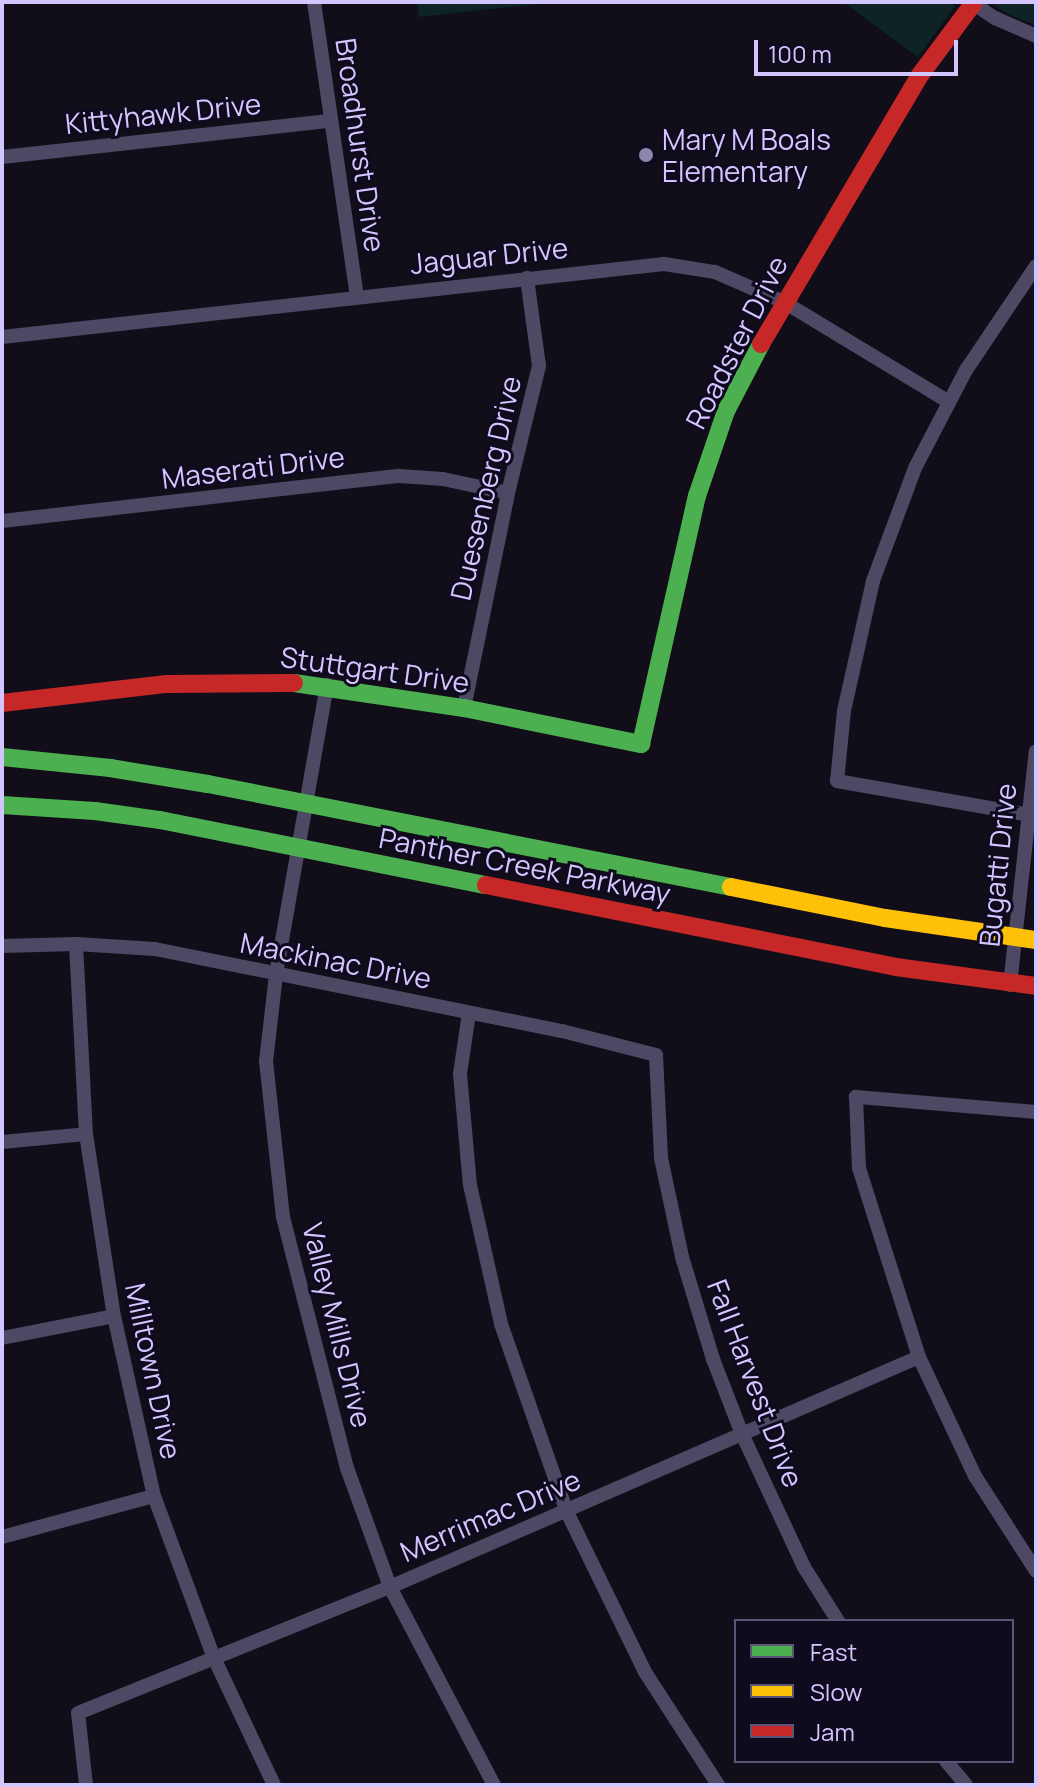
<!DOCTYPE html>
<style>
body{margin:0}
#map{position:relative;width:1038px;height:1787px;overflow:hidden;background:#110e1a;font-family:Manrope,sans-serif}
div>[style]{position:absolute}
.green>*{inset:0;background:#0d2326}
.street>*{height:14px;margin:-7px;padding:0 7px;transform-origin:7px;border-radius:7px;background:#4d4863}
.fast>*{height:18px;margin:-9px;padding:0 9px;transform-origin:9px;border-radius:9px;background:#4caf50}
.slow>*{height:18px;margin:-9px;padding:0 9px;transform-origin:9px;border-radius:9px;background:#ffc107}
.jam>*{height:18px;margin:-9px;padding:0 9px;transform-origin:9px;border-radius:9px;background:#c62828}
.dots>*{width:22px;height:22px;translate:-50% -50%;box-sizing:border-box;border:4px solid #0f0a1e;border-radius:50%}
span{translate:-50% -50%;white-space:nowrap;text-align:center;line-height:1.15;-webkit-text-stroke:6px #0f0a1e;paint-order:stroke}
.street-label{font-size:28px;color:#d3c6ff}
.poi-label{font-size:28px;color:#d3c6ff}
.left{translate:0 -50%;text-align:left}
.frame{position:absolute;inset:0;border:4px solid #d3c6ff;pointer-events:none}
.legend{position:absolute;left:734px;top:1619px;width:280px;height:144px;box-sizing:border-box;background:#0f0a1e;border:2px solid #5d5578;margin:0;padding:10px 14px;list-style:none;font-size:24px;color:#d3c6ff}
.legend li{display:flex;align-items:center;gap:16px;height:40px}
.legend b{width:40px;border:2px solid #5d5578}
.scale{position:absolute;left:754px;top:40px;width:204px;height:36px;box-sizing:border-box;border:4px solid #d3c6ff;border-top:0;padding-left:10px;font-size:24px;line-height:28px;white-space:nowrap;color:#d3c6ff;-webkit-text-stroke:6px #0f0a1e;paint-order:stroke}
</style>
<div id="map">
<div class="green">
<div style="clip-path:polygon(417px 2px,557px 2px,419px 17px)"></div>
<div style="clip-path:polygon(843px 2px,951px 2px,955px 6px,918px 57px)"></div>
<div style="clip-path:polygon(989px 2px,1036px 2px,1036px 25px,1008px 14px)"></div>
</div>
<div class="street">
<div style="left:314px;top:2px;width:297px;rotate:81.7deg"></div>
<div style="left:971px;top:2px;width:29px;rotate:34deg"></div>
<div style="left:995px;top:18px;width:45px;rotate:23.7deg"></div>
<div style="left:2px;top:157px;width:329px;rotate:-6.3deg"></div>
<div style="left:1036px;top:266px;width:125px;rotate:123.9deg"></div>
<div style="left:966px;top:370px;width:110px;rotate:117.5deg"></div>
<div style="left:915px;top:468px;width:121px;rotate:110.4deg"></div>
<div style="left:873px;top:581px;width:133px;rotate:102.6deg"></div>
<div style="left:844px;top:711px;width:70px;rotate:95.7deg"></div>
<div style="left:837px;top:781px;width:202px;rotate:10deg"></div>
<div style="left:2px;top:337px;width:666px;rotate:-6.29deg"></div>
<div style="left:664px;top:264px;width:52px;rotate:8.9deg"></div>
<div style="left:715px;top:272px;width:75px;rotate:23.5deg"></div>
<div style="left:784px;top:302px;width:193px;rotate:31.2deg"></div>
<div style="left:2px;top:521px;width:400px;rotate:-6.5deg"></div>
<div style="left:399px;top:476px;width:44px;rotate:3.9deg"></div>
<div style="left:443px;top:479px;width:66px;rotate:12.2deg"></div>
<div style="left:327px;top:685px;width:294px;rotate:100deg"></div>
<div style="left:276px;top:975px;width:87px;rotate:96.6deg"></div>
<div style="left:266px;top:1061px;width:157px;rotate:83.8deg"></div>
<div style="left:283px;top:1217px;width:259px;rotate:75.7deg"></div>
<div style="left:347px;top:1468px;width:127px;rotate:70.1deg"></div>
<div style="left:390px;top:1587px;width:224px;rotate:62.3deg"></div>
<div style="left:464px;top:708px;width:219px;rotate:-78.4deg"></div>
<div style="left:508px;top:493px;width:131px;rotate:-76.3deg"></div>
<div style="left:539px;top:366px;width:89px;rotate:-97.8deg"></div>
<div style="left:76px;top:944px;width:190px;rotate:87deg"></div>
<div style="left:86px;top:1134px;width:184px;rotate:81.3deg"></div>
<div style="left:114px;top:1316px;width:184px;rotate:77.5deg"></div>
<div style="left:154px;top:1496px;width:173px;rotate:69.7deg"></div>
<div style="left:214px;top:1658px;width:140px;rotate:64.7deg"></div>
<div style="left:2px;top:946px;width:74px;rotate:-1.5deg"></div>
<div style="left:76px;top:944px;width:79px;rotate:3.6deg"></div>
<div style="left:155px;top:949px;width:415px;rotate:11.4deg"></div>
<div style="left:562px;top:1031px;width:97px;rotate:14.3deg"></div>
<div style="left:656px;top:1055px;width:103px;rotate:87.2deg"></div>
<div style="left:661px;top:1158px;width:101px;rotate:78deg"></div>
<div style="left:682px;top:1257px;width:107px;rotate:73.1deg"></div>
<div style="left:713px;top:1359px;width:80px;rotate:68.9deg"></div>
<div style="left:742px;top:1434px;width:147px;rotate:65deg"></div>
<div style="left:804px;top:1567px;width:64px;rotate:57.8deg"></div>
<div style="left:1010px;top:985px;width:235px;rotate:-83.7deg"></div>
<div style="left:469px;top:1013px;width:62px;rotate:98.4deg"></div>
<div style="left:460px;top:1074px;width:111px;rotate:84.9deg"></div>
<div style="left:470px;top:1185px;width:142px;rotate:77.4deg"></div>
<div style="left:501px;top:1324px;width:197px;rotate:70.7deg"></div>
<div style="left:566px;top:1510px;width:180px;rotate:64deg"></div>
<div style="left:645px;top:1672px;width:135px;rotate:57.1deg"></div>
<div style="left:1036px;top:1112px;width:181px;rotate:-175.2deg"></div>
<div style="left:856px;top:1097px;width:71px;rotate:87.6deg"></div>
<div style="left:859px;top:1168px;width:198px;rotate:72.4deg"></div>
<div style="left:919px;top:1357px;width:132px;rotate:64.8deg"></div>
<div style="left:975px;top:1476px;width:113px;rotate:57.3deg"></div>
<div style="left:2px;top:1142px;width:84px;rotate:-5.4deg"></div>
<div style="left:2px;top:1338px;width:114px;rotate:-11.1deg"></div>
<div style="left:2px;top:1537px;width:157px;rotate:-15.1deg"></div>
<div style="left:946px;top:1761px;width:31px;rotate:50deg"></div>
<div style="left:86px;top:1785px;width:72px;rotate:-96.3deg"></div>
<div style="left:78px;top:1713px;width:336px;rotate:-22deg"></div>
<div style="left:390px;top:1587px;width:577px;rotate:-23.5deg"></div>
</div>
<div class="fast">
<div style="left:294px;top:683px;width:172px;rotate:8.4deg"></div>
<div style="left:464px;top:708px;width:181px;rotate:11.5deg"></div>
<div style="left:641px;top:744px;width:254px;rotate:-77.3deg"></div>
<div style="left:697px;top:496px;width:90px;rotate:-71.2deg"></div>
<div style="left:726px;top:411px;width:76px;rotate:-62.4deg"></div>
<div style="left:2px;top:757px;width:109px;rotate:5.8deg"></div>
<div style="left:110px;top:768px;width:99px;rotate:9.3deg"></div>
<div style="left:208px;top:784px;width:533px;rotate:11.14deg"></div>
<div style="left:2px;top:805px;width:93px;rotate:3.7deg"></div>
<div style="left:95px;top:811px;width:66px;rotate:7.9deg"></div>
<div style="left:160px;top:820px;width:332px;rotate:11.3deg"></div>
</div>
<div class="slow">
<div style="left:731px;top:887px;width:157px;rotate:11.4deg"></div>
<div style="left:885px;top:918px;width:153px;rotate:8.3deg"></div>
</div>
<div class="jam">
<div style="left:761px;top:344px;width:312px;rotate:-59.4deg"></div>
<div style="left:920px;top:75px;width:89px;rotate:-53.3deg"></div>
<div style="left:2px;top:703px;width:166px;rotate:-6.6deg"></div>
<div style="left:167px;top:684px;width:127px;rotate:-0.5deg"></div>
<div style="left:486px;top:885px;width:418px;rotate:11.3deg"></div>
<div style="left:896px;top:967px;width:141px;rotate:7.7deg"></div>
</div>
<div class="dots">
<div style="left:646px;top:155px;background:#8f86af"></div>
</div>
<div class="street-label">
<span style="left:163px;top:113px;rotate:-6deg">Kittyhawk Drive</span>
<span style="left:361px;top:145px;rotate:82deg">Broadhurst Drive</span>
<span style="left:489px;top:255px;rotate:-6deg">Jaguar Drive</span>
<span style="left:736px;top:342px;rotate:-63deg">Roadster Drive</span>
<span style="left:253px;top:467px;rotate:-7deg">Maserati Drive</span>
<span style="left:485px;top:488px;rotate:-77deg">Duesenberg Drive</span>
<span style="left:375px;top:669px;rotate:8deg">Stuttgart Drive</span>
<span style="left:525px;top:865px;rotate:11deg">Panther Creek Parkway</span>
<span style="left:997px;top:865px;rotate:-84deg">Bugatti Drive</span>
<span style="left:336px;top:960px;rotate:11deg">Mackinac Drive</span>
<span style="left:338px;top:1325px;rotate:76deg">Valley Mills Drive</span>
<span style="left:154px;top:1371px;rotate:78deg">Milltown Drive</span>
<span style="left:756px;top:1383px;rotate:69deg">Fall Harvest Drive</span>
<span style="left:490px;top:1515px;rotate:-23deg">Merrimac Drive</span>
</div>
<div class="poi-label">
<span class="left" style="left:662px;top:155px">Mary M Boals<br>Elementary</span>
</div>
<div class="frame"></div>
<ul class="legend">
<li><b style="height:10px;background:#4caf50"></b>Fast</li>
<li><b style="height:10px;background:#ffc107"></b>Slow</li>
<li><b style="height:10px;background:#c62828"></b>Jam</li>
</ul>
<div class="scale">100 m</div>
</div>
